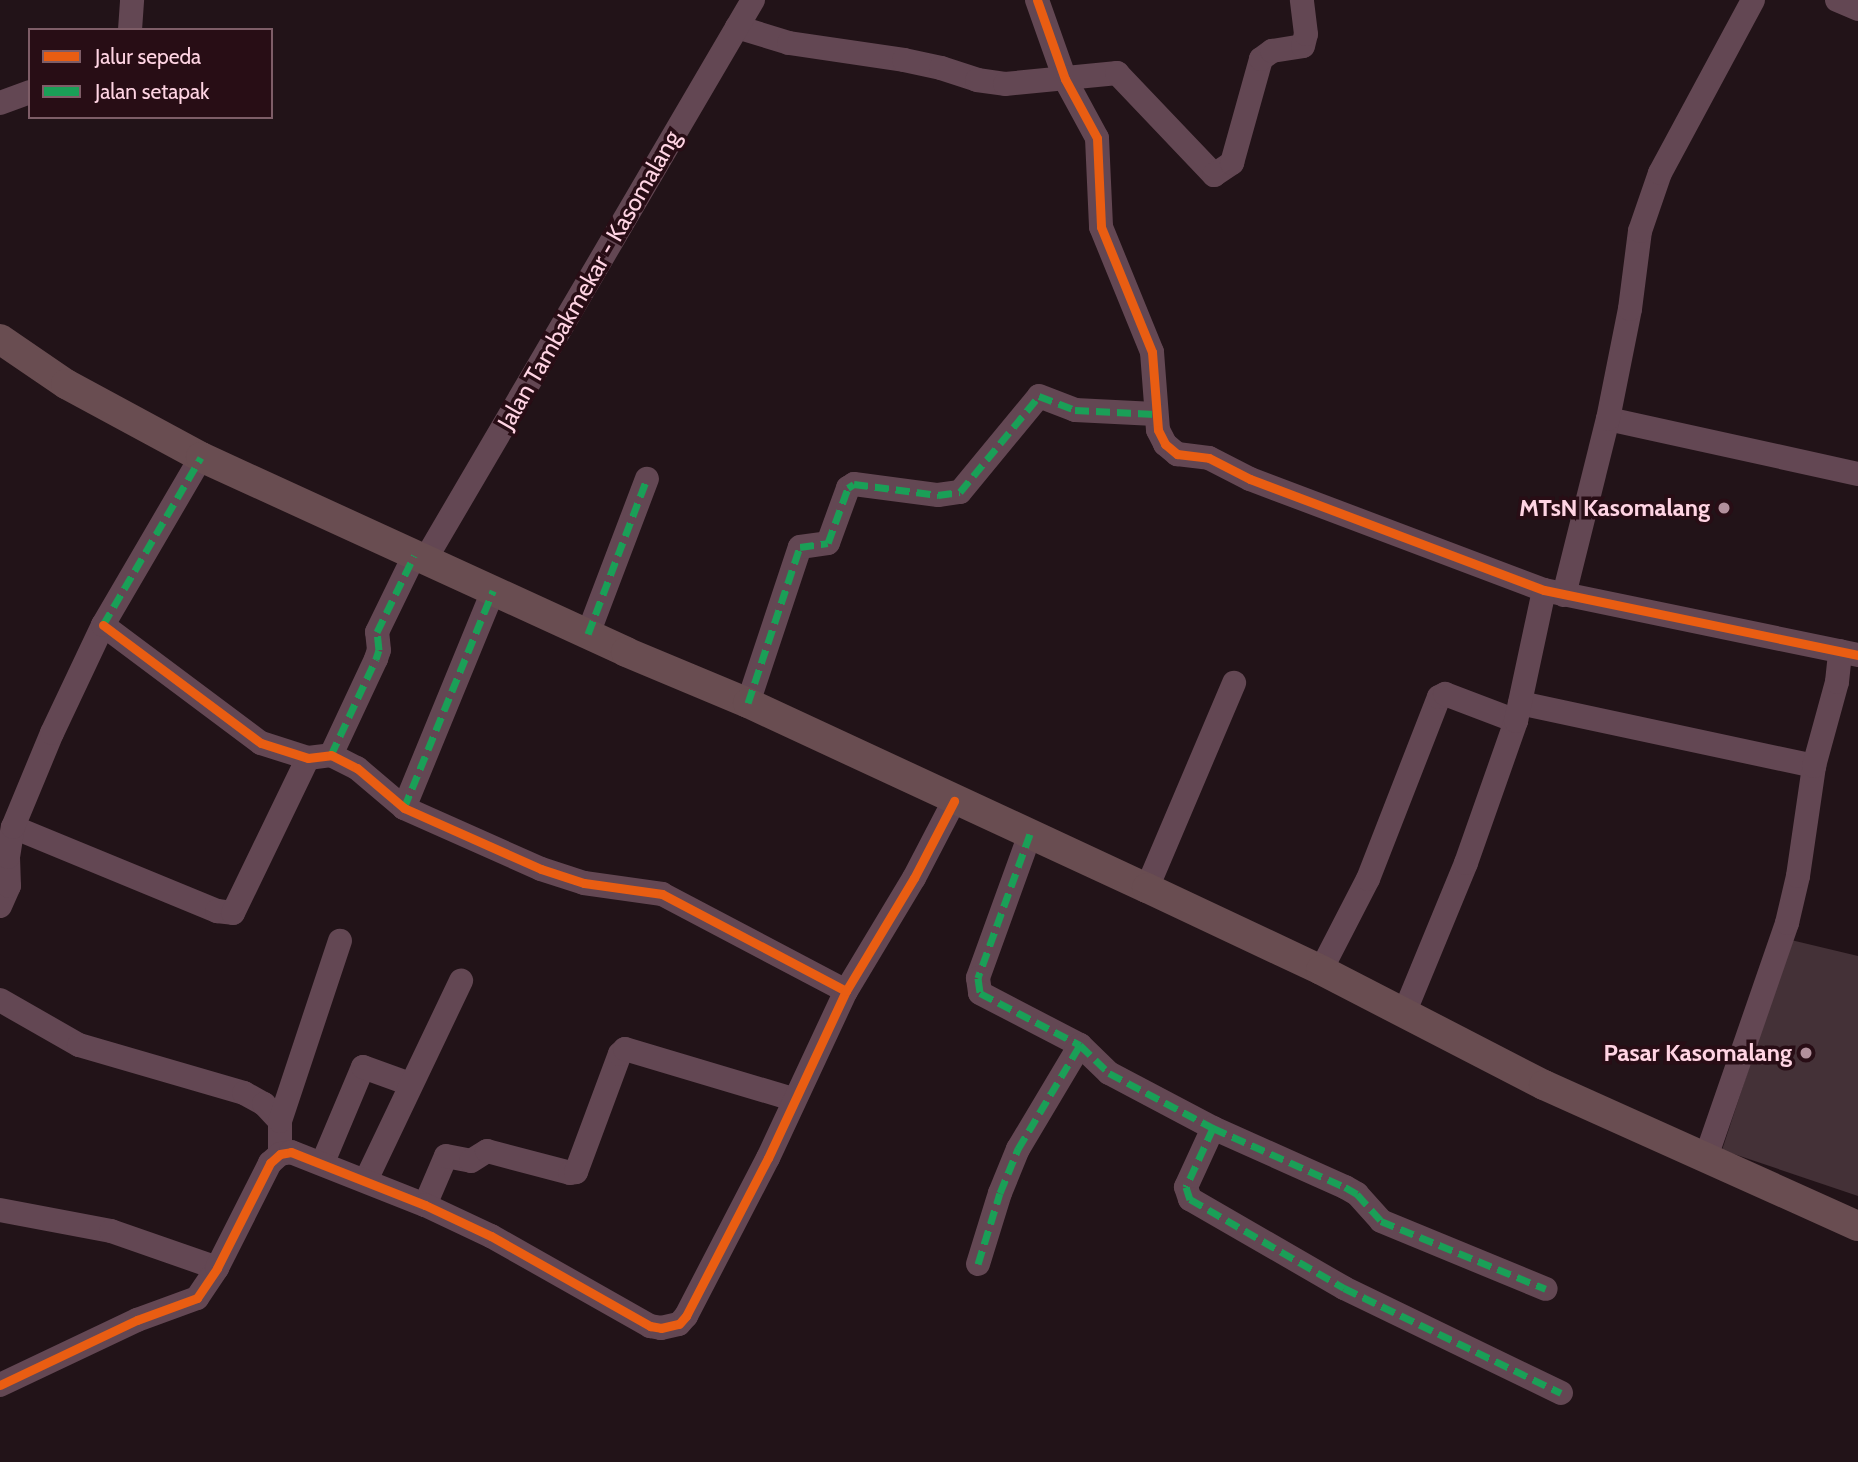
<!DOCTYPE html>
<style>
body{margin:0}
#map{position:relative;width:1858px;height:1462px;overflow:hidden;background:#221318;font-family:Cabin,sans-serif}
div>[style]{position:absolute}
.building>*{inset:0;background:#443137}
.minor>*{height:24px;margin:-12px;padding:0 12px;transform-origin:12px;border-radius:12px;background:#634753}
.major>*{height:30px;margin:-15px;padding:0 15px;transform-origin:15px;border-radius:15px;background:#694d51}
.quiet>*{height:7px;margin-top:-3.5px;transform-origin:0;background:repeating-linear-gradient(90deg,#1a9f57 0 14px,transparent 0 21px)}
.cycleway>*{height:9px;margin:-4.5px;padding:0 4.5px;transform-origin:4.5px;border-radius:4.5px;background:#e95d12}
.dots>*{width:19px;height:19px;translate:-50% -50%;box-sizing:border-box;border:4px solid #280d15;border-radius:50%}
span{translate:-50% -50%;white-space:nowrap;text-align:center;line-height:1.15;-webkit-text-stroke:7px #280d15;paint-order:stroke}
.street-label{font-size:24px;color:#ffd4e3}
.poi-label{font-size:24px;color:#ffd4e3;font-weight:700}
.right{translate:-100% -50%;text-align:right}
.legend{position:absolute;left:28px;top:28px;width:245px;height:91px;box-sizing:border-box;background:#280d15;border:2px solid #7e5d67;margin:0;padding:9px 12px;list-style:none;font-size:21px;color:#ffd4e3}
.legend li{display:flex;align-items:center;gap:14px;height:35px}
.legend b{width:35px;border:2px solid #7e5d67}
</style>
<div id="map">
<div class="building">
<div style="clip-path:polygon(1791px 940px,1858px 956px,1858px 1196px,1722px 1150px)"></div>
</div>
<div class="minor">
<div style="left:1037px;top:0;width:84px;rotate:70.5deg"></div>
<div style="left:1065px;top:79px;width:67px;rotate:61.5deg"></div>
<div style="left:1097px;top:138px;width:89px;rotate:87.4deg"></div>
<div style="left:1101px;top:227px;width:135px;rotate:67.8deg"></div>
<div style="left:1152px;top:352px;width:78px;rotate:85.6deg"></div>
<div style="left:1158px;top:430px;width:16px;rotate:63deg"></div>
<div style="left:1165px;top:444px;width:16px;rotate:40deg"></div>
<div style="left:1177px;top:454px;width:32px;rotate:7deg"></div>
<div style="left:1209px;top:458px;width:46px;rotate:27.1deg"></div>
<div style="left:1250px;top:479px;width:314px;rotate:20.7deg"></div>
<div style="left:1544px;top:590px;width:321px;rotate:11.7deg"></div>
<div style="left:1837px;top:0;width:23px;rotate:23deg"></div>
<div style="left:737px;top:27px;width:54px;rotate:17.1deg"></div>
<div style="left:789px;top:43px;width:116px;rotate:8.4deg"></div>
<div style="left:904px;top:60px;width:38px;rotate:12deg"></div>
<div style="left:941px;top:68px;width:38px;rotate:18deg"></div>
<div style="left:977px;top:80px;width:28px;rotate:8deg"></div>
<div style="left:1005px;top:84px;width:113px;rotate:-5.6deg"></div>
<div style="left:1117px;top:73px;width:141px;rotate:46.4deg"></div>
<div style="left:1214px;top:175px;width:22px;rotate:-34deg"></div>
<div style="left:1232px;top:163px;width:108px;rotate:-74.4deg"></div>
<div style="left:1261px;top:59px;width:14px;rotate:-36deg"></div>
<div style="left:1272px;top:51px;width:31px;rotate:-9deg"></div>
<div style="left:1303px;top:46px;width:12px;rotate:-76deg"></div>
<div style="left:1306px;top:34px;width:34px;rotate:-97deg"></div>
<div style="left:130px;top:30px;width:30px;rotate:-86deg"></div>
<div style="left:0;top:103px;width:32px;rotate:-20deg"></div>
<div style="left:1608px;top:419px;width:256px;rotate:12.4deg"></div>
<div style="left:425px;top:560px;width:649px;rotate:-59.64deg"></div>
<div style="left:1564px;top:595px;width:181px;rotate:-76deg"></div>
<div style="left:1608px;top:419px;width:112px;rotate:-78.7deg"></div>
<div style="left:1630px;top:309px;width:79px;rotate:-82.7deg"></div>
<div style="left:1640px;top:231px;width:61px;rotate:-71deg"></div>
<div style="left:1660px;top:173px;width:196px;rotate:-61.7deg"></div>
<div style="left:103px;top:625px;width:197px;rotate:36.8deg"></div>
<div style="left:261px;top:743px;width:49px;rotate:17.7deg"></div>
<div style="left:308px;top:758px;width:23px;rotate:-7deg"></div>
<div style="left:331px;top:755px;width:29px;rotate:27deg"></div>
<div style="left:357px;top:768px;width:62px;rotate:40.4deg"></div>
<div style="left:404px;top:808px;width:150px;rotate:24deg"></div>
<div style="left:541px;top:869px;width:45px;rotate:18deg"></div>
<div style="left:584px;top:883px;width:79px;rotate:8deg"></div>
<div style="left:662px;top:894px;width:208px;rotate:27.8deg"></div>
<div style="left:588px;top:634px;width:166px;rotate:-69.2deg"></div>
<div style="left:748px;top:703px;width:164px;rotate:-71.6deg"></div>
<div style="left:800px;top:547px;width:28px;rotate:-8deg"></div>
<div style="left:828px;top:543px;width:59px;rotate:-70deg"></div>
<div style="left:848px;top:488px;width:7px;rotate:-34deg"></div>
<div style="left:854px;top:484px;width:85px;rotate:7.5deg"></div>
<div style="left:938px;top:495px;width:22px;rotate:-8deg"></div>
<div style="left:960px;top:492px;width:124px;rotate:-50.5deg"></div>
<div style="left:1039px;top:396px;width:39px;rotate:21deg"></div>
<div style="left:1075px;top:410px;width:80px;rotate:2.9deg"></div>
<div style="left:1520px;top:703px;width:301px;rotate:12.1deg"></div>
<div style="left:331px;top:755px;width:106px;rotate:-64.9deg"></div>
<div style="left:376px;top:659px;width:9px;rotate:-72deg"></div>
<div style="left:379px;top:650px;width:18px;rotate:-96deg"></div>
<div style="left:377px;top:632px;width:85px;rotate:-64deg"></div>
<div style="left:404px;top:808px;width:235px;rotate:-67.7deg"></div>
<div style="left:13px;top:827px;width:221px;rotate:22.4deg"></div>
<div style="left:217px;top:911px;width:16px;rotate:7deg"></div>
<div style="left:233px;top:913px;width:172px;rotate:-64.2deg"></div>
<div style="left:1030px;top:834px;width:153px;rotate:109.9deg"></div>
<div style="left:978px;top:978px;width:15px;rotate:82deg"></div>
<div style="left:980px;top:993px;width:113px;rotate:27.5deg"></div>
<div style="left:1080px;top:1045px;width:40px;rotate:44deg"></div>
<div style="left:1109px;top:1073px;width:118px;rotate:27.9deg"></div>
<div style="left:1213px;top:1128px;width:145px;rotate:24.1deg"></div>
<div style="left:1345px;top:1187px;width:14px;rotate:30deg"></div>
<div style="left:1357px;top:1194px;width:36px;rotate:48deg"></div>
<div style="left:1381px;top:1221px;width:178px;rotate:22.4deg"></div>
<div style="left:1147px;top:888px;width:223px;rotate:-67deg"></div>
<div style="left:0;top:906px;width:22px;rotate:-66deg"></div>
<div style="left:9px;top:886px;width:29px;rotate:-92deg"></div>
<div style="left:8px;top:857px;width:30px;rotate:-81deg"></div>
<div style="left:13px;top:827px;width:102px;rotate:-67.5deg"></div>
<div style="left:52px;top:733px;width:119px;rotate:-64.7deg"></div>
<div style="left:103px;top:625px;width:194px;rotate:-59.7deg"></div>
<div style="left:1321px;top:970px;width:102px;rotate:-62.7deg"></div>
<div style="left:1368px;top:879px;width:195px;rotate:-68.7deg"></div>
<div style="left:1439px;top:697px;width:7px;rotate:-27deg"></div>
<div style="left:1445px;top:694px;width:76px;rotate:20.8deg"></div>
<div style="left:0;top:1000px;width:91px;rotate:29.7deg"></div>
<div style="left:79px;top:1045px;width:172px;rotate:16.2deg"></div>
<div style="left:244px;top:1093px;width:23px;rotate:29deg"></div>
<div style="left:264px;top:1104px;width:23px;rotate:47deg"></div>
<div style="left:280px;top:1121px;width:33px;rotate:90deg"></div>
<div style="left:1405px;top:1011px;width:160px;rotate:-67.6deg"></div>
<div style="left:1466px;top:863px;width:151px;rotate:-70.6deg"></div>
<div style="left:1516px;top:721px;width:134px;rotate:-77.9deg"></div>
<div style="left:280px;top:1121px;width:190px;rotate:-71.6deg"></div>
<div style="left:1213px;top:1128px;width:65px;rotate:114.6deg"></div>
<div style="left:1186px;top:1187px;width:13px;rotate:72deg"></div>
<div style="left:1190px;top:1199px;width:178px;rotate:30deg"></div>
<div style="left:1344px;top:1288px;width:241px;rotate:25.8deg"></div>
<div style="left:1706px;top:1157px;width:248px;rotate:-70.9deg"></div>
<div style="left:1787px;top:923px;width:48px;rotate:-76.8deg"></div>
<div style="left:1798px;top:876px;width:111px;rotate:-81.7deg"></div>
<div style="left:1814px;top:766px;width:87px;rotate:-74.7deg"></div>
<div style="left:1837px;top:682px;width:31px;rotate:-84deg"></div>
<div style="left:323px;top:1162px;width:103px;rotate:-67.2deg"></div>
<div style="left:363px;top:1067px;width:50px;rotate:19.9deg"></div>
<div style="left:366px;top:1180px;width:221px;rotate:-64.5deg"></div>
<div style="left:425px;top:1205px;width:53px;rotate:-66.8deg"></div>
<div style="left:446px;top:1156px;width:25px;rotate:11deg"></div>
<div style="left:471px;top:1161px;width:19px;rotate:-32deg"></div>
<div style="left:487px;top:1151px;width:86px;rotate:14.8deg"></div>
<div style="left:570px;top:1173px;width:6px;rotate:-9deg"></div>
<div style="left:576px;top:1172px;width:126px;rotate:-69.6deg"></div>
<div style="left:620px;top:1054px;width:7px;rotate:-45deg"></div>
<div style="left:625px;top:1049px;width:175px;rotate:16.6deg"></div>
<div style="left:0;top:1210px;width:113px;rotate:10.7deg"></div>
<div style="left:111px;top:1231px;width:112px;rotate:19.2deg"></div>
<div style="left:978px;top:1264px;width:74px;rotate:-72.8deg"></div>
<div style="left:1000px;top:1193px;width:48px;rotate:-67.8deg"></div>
<div style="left:1018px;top:1149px;width:121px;rotate:-59.2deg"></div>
<div style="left:0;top:1385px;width:152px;rotate:-25.4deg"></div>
<div style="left:137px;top:1320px;width:64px;rotate:-20.1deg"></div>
<div style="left:197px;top:1298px;width:36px;rotate:-56deg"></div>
<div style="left:217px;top:1268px;width:118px;rotate:-63.2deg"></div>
<div style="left:270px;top:1163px;width:13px;rotate:-42deg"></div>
<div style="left:280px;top:1154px;width:11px;rotate:-10deg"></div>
<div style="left:291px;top:1152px;width:144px;rotate:21.6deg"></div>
<div style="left:425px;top:1205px;width:73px;rotate:25.2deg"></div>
<div style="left:491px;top:1236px;width:183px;rotate:29.5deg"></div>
<div style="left:650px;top:1326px;width:11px;rotate:10deg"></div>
<div style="left:661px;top:1328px;width:18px;rotate:-13deg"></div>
<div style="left:679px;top:1324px;width:11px;rotate:-49deg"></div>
<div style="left:686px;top:1316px;width:178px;rotate:-62.6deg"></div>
<div style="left:768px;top:1158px;width:184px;rotate:-65deg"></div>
<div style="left:846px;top:991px;width:132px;rotate:-59deg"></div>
<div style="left:914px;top:878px;width:87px;rotate:-62.5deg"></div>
</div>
<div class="major">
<div style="left:0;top:339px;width:80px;rotate:34.3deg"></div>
<div style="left:66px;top:384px;width:153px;rotate:28.4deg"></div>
<div style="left:201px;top:457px;width:468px;rotate:24.6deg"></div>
<div style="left:626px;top:652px;width:132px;rotate:22.7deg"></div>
<div style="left:748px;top:703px;width:440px;rotate:24.9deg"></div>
<div style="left:1147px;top:888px;width:192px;rotate:25.2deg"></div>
<div style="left:1321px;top:970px;width:251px;rotate:27.3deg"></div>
<div style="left:1544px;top:1085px;width:344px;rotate:24.2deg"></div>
</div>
<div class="quiet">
<div style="left:103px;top:625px;width:194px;rotate:-59.7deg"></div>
<div style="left:588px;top:634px;width:166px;rotate:-69.2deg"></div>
<div style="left:748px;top:703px;width:164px;rotate:-71.6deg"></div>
<div style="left:800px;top:547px;width:28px;rotate:-8deg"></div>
<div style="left:828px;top:543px;width:59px;rotate:-70deg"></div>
<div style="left:848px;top:488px;width:7px;rotate:-34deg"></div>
<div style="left:854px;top:484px;width:85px;rotate:7.5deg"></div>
<div style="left:938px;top:495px;width:22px;rotate:-8deg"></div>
<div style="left:960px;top:492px;width:124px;rotate:-50.5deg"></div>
<div style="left:1039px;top:396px;width:39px;rotate:21deg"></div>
<div style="left:1075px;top:410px;width:80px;rotate:2.9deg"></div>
<div style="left:331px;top:755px;width:106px;rotate:-64.9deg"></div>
<div style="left:376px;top:659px;width:9px;rotate:-72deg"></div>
<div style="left:379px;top:650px;width:18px;rotate:-96deg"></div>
<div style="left:377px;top:632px;width:85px;rotate:-64deg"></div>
<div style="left:404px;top:808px;width:235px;rotate:-67.7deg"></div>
<div style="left:1030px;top:834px;width:153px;rotate:109.9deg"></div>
<div style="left:978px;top:978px;width:15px;rotate:82deg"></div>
<div style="left:980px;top:993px;width:113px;rotate:27.5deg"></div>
<div style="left:1080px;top:1045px;width:40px;rotate:44deg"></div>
<div style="left:1109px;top:1073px;width:118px;rotate:27.9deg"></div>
<div style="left:1213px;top:1128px;width:145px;rotate:24.1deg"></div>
<div style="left:1345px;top:1187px;width:14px;rotate:30deg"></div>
<div style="left:1357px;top:1194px;width:36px;rotate:48deg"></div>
<div style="left:1381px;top:1221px;width:178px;rotate:22.4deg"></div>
<div style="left:1213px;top:1128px;width:65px;rotate:114.6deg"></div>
<div style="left:1186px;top:1187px;width:13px;rotate:72deg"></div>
<div style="left:1190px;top:1199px;width:178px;rotate:30deg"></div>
<div style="left:1344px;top:1288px;width:241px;rotate:25.8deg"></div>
<div style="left:978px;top:1264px;width:74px;rotate:-72.8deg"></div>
<div style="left:1000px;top:1193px;width:48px;rotate:-67.8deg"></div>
<div style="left:1018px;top:1149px;width:121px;rotate:-59.2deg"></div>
</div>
<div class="cycleway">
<div style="left:1037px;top:0;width:84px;rotate:70.5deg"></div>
<div style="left:1065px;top:79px;width:67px;rotate:61.5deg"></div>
<div style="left:1097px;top:138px;width:89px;rotate:87.4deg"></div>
<div style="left:1101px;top:227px;width:135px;rotate:67.8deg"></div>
<div style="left:1152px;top:352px;width:78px;rotate:85.6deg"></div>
<div style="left:1158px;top:430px;width:16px;rotate:63deg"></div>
<div style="left:1165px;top:444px;width:16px;rotate:40deg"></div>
<div style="left:1177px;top:454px;width:32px;rotate:7deg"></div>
<div style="left:1209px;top:458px;width:46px;rotate:27.1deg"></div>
<div style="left:1250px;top:479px;width:314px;rotate:20.7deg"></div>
<div style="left:1544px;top:590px;width:321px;rotate:11.7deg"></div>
<div style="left:103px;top:625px;width:197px;rotate:36.8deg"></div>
<div style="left:261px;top:743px;width:49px;rotate:17.7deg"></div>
<div style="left:308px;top:758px;width:23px;rotate:-7deg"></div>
<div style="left:331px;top:755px;width:29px;rotate:27deg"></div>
<div style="left:357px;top:768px;width:62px;rotate:40.4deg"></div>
<div style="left:404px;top:808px;width:150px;rotate:24deg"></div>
<div style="left:541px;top:869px;width:45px;rotate:18deg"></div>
<div style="left:584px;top:883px;width:79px;rotate:8deg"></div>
<div style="left:662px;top:894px;width:208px;rotate:27.8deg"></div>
<div style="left:0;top:1385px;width:152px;rotate:-25.4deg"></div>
<div style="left:137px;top:1320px;width:64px;rotate:-20.1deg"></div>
<div style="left:197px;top:1298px;width:36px;rotate:-56deg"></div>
<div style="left:217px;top:1268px;width:118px;rotate:-63.2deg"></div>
<div style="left:270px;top:1163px;width:13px;rotate:-42deg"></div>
<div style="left:280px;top:1154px;width:11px;rotate:-10deg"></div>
<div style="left:291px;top:1152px;width:144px;rotate:21.6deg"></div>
<div style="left:425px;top:1205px;width:73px;rotate:25.2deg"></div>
<div style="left:491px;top:1236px;width:183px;rotate:29.5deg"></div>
<div style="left:650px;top:1326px;width:11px;rotate:10deg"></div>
<div style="left:661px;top:1328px;width:18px;rotate:-13deg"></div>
<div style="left:679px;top:1324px;width:11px;rotate:-49deg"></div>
<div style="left:686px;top:1316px;width:178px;rotate:-62.6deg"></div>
<div style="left:768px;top:1158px;width:184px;rotate:-65deg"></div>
<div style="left:846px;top:991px;width:132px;rotate:-59deg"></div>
<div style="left:914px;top:878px;width:87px;rotate:-62.5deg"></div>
</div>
<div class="dots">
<div style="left:1724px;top:508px;background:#b2909c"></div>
<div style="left:1806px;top:1053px;background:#b2909c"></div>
</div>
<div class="street-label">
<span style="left:589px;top:280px;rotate:-60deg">Jalan Tambakmekar - Kasomalang</span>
</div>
<div class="poi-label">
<span class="right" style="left:1710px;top:508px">MTsN Kasomalang</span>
<span class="right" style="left:1792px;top:1053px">Pasar Kasomalang</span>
</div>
<ul class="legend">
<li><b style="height:9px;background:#e95d12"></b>Jalur sepeda</li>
<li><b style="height:9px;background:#1a9f57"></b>Jalan setapak</li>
</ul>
</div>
